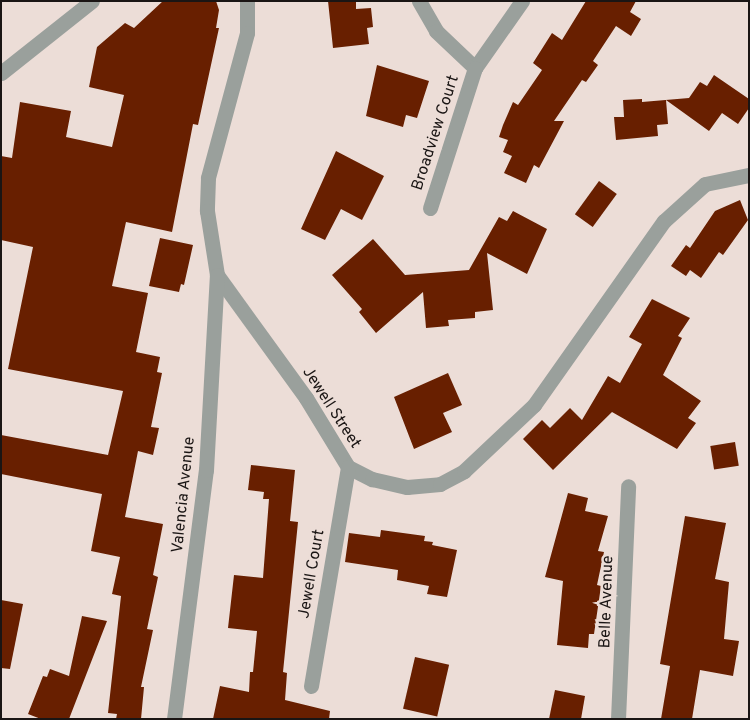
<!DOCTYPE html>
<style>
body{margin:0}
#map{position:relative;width:750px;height:720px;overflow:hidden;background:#ecddd7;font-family:Overpass,sans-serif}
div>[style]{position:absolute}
.building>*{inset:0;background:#681f00;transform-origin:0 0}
.minor>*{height:15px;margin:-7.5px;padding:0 7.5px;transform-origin:7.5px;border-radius:7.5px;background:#9aa09c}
span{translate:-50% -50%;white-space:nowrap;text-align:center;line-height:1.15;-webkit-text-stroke:5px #ecddd7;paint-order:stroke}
.street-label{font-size:16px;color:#1a1514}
.frame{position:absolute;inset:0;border:2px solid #1a1514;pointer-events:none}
</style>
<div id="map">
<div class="building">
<div style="clip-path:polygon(163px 1px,216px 1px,219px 10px,216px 28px,219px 28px,198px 125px,193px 124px,172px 232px,126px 222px,112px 286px,148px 293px,136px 352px,160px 357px,157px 372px,162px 373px,151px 427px,159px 428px,153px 455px,138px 451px,125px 517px,163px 524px,153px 575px,158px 577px,147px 629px,153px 630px,141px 687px,144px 687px,141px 719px,116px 719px,117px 714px,108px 713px,121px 596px,112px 594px,120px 557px,91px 551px,102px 494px,1px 474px,1px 435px,108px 455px,123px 391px,8px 369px,33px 247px,1px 240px,1px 156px,12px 158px,20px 102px,71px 111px,66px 137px,112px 147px,124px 95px,89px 87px,97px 47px,125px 23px,134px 28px)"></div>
<div style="clip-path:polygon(328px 1px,356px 1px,356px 9px,371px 8px,373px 27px,367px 28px,369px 44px,333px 48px)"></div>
<div style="clip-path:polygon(586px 1px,636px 1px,630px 12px,641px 19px,631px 36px,616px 26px,593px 61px,598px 65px,586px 82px,582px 80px,554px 121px,564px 121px,539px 168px,534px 165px,526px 183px,504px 173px,512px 156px,503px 152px,508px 140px,499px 137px,503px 125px,513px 102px,518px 105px,542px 70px,533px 63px,552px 33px,562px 40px)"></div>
<div style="clip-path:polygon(377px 65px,429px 81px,417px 118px,406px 115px,403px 127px,366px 116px)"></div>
<div style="clip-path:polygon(714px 75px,749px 99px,749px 108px,738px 124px,722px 113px,709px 131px,666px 100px,668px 124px,657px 125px,658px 136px,616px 140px,614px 117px,624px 117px,623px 100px,642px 99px,642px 102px,689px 98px,700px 82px,707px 86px)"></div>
<div style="clip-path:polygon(336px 151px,384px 176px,362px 220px,341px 209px,325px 240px,301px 229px)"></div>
<div style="left:599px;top:181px;width:22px;height:41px;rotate:36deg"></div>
<div style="clip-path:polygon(740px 200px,748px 220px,723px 255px,719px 252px,701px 278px,690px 270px,686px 276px,671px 266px,686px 245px,690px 248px,715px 211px)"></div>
<div style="clip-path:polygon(513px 211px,547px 229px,527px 274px,487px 253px,493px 310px,475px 312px,475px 318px,448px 320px,449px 326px,426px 328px,423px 292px,376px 333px,359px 312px,362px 309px,332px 275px,373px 239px,405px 275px,469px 270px,499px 217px,507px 221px)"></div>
<div style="clip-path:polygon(160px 238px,193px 245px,184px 285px,181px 284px,179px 292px,149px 286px)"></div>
<div style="clip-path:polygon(652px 299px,690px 318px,678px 336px,682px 338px,663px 375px,701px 401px,688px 418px,696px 423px,677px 449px,612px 412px,553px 470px,523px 439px,542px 420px,550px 428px,570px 408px,582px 420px,608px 376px,620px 383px,642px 344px,629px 337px)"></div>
<div style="clip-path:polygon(448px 373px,462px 405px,443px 413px,452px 432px,414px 449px,394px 397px)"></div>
<div style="left:735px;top:442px;width:24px;height:25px;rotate:81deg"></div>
<div style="clip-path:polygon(251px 465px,295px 470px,290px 521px,298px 522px,283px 672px,287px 673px,285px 700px,330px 711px,329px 719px,213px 719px,220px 686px,249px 692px,250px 672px,253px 672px,257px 631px,228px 628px,234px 575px,263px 578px,269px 499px,263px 499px,264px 492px,248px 490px)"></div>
<div style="clip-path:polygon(568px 493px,588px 498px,585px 511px,608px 516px,598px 551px,604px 552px,597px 585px,601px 586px,594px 634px,589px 634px,588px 648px,557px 645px,563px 581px,545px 577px)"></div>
<div style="clip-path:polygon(685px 516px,726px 523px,715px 579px,729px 582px,724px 639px,739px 641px,733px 676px,700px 670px,692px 719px,661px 719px,670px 666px,660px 664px)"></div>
<div style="clip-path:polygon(381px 530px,425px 536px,424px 541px,433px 542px,432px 545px,457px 550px,447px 597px,427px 594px,429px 586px,397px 580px,398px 570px,345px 562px,349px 533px,380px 537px)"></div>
<div style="clip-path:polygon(1px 600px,23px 604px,10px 669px,1px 668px)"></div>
<div style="clip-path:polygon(82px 616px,107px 621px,69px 719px,41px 719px,28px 714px,43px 676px,47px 677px,50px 669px,69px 676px)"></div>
<div style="left:415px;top:657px;width:35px;height:53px;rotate:13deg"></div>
<div style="clip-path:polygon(555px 690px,585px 696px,581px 719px,549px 719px)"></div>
</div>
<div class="minor">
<div style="left:247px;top:1px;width:32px;rotate:90deg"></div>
<div style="left:247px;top:33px;width:150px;rotate:105.1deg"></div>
<div style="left:208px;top:178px;width:33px;rotate:92deg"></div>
<div style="left:207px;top:211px;width:65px;rotate:81.1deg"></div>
<div style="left:217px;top:275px;width:152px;rotate:54.1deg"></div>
<div style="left:306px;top:398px;width:81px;rotate:58.7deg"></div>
<div style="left:348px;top:467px;width:27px;rotate:27deg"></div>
<div style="left:372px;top:479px;width:36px;rotate:13deg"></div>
<div style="left:407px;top:487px;width:33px;rotate:-5deg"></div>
<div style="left:440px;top:484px;width:27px;rotate:-28deg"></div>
<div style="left:464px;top:471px;width:96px;rotate:-43.3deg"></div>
<div style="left:534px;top:405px;width:225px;rotate:-54.8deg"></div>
<div style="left:664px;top:221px;width:55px;rotate:-42.1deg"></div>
<div style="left:705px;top:184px;width:45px;rotate:-11.6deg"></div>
<div style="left:419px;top:1px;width:34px;rotate:60deg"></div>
<div style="left:436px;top:31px;width:54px;rotate:43.5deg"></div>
<div style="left:475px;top:68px;width:82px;rotate:-55deg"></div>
<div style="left:1px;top:73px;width:116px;rotate:-38.4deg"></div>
<div style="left:430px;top:208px;width:147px;rotate:-72.2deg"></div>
<div style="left:311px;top:686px;width:222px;rotate:-80.4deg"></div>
<div style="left:174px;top:719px;width:251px;rotate:-82.7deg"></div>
<div style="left:206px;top:470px;width:195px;rotate:-86.8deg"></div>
<div style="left:618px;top:719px;width:233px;rotate:-87.5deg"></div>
</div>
<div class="street-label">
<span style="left:436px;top:133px;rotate:-72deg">Broadview Court</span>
<span style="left:331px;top:408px;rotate:57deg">Jewell Street</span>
<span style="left:184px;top:495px;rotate:-84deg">Valencia Avenue</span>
<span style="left:312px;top:574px;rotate:-80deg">Jewell Court</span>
<span style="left:607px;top:602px;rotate:-88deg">Belle Avenue</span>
</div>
<div class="frame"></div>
</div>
